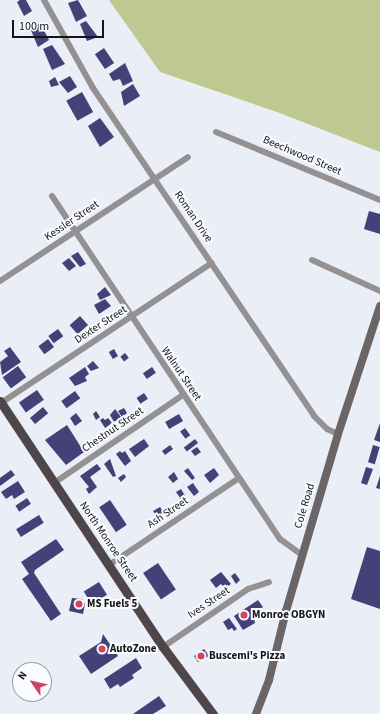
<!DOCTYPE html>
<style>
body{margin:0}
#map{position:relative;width:380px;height:714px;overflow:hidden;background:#e9eef7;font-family:"Source Sans 3",sans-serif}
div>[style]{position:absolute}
.green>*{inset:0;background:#c0c891}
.building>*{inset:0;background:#454078;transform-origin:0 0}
.street>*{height:6px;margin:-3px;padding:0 3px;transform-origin:3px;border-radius:3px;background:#959192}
.secondary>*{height:8px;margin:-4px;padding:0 4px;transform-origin:4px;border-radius:4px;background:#6b6566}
.primary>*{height:9px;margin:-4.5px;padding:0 4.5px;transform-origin:4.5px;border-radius:4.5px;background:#4e4648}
.dots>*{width:11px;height:11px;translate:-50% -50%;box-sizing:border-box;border:2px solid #f9fbff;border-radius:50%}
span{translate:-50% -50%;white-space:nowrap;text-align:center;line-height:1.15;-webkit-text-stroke:4px #f9fbff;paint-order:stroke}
.street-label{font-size:11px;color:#131517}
.poi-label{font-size:11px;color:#131517;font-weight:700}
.left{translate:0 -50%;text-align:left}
.north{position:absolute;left:12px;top:662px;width:40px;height:40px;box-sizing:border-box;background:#f9fbff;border:1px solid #9d9fa2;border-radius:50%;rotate:304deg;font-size:11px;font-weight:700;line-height:16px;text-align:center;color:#131517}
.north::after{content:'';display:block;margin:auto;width:14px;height:18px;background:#d3435e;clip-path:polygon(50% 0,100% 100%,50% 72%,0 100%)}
.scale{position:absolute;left:12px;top:20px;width:92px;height:18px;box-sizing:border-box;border:2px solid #131517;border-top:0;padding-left:5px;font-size:12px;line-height:14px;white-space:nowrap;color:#131517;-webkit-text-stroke:3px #f9fbff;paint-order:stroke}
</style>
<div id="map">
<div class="green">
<div style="clip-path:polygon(109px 0,380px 0,380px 152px,277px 112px,160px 72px)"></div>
</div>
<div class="building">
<div style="clip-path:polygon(20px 0,26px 0,32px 11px,24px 16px,17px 2px)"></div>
<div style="clip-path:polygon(78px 0,87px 16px,76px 22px,68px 3px)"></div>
<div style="clip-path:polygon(86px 21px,98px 37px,87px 41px,80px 24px)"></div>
<div style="clip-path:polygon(40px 23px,49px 40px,38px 47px,30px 28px)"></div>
<div style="clip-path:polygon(52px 45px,65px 64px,52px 70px,43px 49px)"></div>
<div style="left:104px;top:48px;width:18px;height:11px;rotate:56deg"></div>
<div style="clip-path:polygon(125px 63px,133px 81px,123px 86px,120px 79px,113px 81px,109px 74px)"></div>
<div style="clip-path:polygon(70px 76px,77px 87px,68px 93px,59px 82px)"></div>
<div style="clip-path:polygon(55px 77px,59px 85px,51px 87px,49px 81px)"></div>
<div style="clip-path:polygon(133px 84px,140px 96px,124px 106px,121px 92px)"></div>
<div style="left:82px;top:92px;width:23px;height:18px;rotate:61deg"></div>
<div style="clip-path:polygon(100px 118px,114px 137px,100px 147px,88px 126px)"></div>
<div style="clip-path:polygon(369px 211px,380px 214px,380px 234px,364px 229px)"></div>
<div style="clip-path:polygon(78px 252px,86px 264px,80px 267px,71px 256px)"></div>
<div style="clip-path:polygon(69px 258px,76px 266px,69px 271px,62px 263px)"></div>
<div style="clip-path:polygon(105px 287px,111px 295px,100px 300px,97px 294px)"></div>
<div style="clip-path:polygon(105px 299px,111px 306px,99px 314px,94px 305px)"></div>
<div style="left:80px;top:316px;width:12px;height:14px;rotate:48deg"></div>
<div style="left:58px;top:329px;width:9px;height:12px;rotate:54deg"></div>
<div style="left:48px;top:339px;width:10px;height:12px;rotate:53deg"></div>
<div style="clip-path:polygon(10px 347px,21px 362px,2px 375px,0 362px,8px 356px,4px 351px)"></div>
<div style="left:114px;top:349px;width:8px;height:6px;rotate:60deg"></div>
<div style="left:125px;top:353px;width:6px;height:6px;rotate:51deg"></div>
<div style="clip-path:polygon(93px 361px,99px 368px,91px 371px,87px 366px)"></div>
<div style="left:18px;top:366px;width:14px;height:19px;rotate:54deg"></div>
<div style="clip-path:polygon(85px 367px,89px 374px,85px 377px,87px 381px,75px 386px,69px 378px)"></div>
<div style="left:152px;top:367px;width:7px;height:11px;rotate:56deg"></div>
<div style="left:37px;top:390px;width:12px;height:22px;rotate:55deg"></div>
<div style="left:75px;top:391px;width:9px;height:17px;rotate:54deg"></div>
<div style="left:144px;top:393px;width:7px;height:9px;rotate:56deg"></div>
<div style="left:43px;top:407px;width:8px;height:17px;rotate:50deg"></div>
<div style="clip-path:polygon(124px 408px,127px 413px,122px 417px,118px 411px)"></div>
<div style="clip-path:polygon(115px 409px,121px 417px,114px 422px,110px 415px)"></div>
<div style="clip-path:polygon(96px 411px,100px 417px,96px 420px,93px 414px)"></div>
<div style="clip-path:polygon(76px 413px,82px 421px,75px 426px,70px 418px)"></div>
<div style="left:179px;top:414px;width:8px;height:16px;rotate:60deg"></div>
<div style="clip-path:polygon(103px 418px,105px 420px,108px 418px,112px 423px,105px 428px,100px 420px)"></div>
<div style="clip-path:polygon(380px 423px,380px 442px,374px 440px)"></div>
<div style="clip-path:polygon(67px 425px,84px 452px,66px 465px,45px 440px)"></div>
<div style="left:185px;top:428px;width:9px;height:6px;rotate:54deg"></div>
<div style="clip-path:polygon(144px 439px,149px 446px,135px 457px,129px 449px)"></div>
<div style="left:195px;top:439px;width:5px;height:14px;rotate:53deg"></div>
<div style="left:170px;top:445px;width:5px;height:10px;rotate:53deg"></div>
<div style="left:373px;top:445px;width:7px;height:18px;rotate:16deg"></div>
<div style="clip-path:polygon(197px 447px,201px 452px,195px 456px,191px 451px)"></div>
<div style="clip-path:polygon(120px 451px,122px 453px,125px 451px,131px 461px,125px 466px,116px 454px)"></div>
<div style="clip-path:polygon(110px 459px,116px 476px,113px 477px,104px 464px)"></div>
<div style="clip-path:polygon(97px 464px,101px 469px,90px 477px,97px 487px,89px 494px,86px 489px,89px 487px,80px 476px)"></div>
<div style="clip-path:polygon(366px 467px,373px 469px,367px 485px,361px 483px)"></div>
<div style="clip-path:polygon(188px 468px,195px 478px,192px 480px,184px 471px)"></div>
<div style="clip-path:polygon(214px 468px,219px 475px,210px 483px,204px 475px)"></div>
<div style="clip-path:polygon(11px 470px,15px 475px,0 486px,0 478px)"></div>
<div style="clip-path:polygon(174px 472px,178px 479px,173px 483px,168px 477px)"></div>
<div style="clip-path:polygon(124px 474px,126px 477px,121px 482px,118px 478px)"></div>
<div style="clip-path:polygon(380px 476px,380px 489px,376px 488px)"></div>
<div style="clip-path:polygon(18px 481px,25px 492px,14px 499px,12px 495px,6px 499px,1px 492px)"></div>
<div style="clip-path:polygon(193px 483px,199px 492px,194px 496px,187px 487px)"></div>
<div style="clip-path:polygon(181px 489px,187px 499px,183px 502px,176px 492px)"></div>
<div style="left:27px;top:498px;width:7px;height:14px;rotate:56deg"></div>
<div style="left:110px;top:500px;width:30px;height:13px;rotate:56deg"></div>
<div style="clip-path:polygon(160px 507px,164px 513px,158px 518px,153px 511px)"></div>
<div style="left:39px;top:515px;width:9px;height:27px;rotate:58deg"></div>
<div style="clip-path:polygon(56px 539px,64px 550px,35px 570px,34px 573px,61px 614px,51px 621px,22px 579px,29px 574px,21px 562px)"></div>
<div style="clip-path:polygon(367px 547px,380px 551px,380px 609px,351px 599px)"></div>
<div style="left:158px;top:563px;width:32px;height:18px;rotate:56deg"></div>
<div style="clip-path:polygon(221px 572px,231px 584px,225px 588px,221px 584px,216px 588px,210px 580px)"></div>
<div style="clip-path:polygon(235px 573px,240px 580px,236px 584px,231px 576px)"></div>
<div style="left:99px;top:582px;width:15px;height:18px;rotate:58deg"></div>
<div style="clip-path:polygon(72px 598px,82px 599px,85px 604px,83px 614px,69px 611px)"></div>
<div style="clip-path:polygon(258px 600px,263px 607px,253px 614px,255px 623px,243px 630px,234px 616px)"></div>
<div style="clip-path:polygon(229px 618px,237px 629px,234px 631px,232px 628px,228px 630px,223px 622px)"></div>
<div style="clip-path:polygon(103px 634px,118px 656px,91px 674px,79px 656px,101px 642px)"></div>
<div style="clip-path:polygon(204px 649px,209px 656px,198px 662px,194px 656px)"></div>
<div style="clip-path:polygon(136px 658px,142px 668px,132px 675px,134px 678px,120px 687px,118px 684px,110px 689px,104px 679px)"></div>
<div style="clip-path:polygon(159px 696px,166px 706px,153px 714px,133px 714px)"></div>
</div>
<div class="street">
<div style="left:44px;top:0;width:101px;rotate:60.9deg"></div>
<div style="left:93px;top:88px;width:396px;rotate:56deg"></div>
<div style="left:314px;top:416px;width:18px;rotate:45deg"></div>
<div style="left:327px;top:429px;width:12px;rotate:24deg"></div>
<div style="left:216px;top:132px;width:178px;rotate:22.5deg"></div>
<div style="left:52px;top:196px;width:412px;rotate:56.4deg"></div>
<div style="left:280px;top:539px;width:27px;rotate:36deg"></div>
<div style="left:312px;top:260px;width:75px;rotate:24.5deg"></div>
<div style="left:0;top:281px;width:225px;rotate:-33.4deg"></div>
<div style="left:1px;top:403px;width:253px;rotate:-33.6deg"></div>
<div style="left:54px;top:483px;width:156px;rotate:-34.3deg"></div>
<div style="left:109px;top:565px;width:156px;rotate:-33.8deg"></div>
<div style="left:163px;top:647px;width:103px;rotate:-34.3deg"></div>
<div style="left:248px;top:589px;width:22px;rotate:-18deg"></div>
</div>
<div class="secondary">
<div style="left:256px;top:714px;width:36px;rotate:-69deg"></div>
<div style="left:269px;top:680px;width:71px;rotate:-76.2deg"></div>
<div style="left:286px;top:611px;width:184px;rotate:-73.6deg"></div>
<div style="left:338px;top:434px;width:135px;rotate:-71.8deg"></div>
</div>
<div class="primary">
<div style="left:0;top:401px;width:295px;rotate:56.5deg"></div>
<div style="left:163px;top:647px;width:84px;rotate:53.3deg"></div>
</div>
<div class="dots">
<div style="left:79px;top:604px;background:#d3435e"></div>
<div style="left:244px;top:615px;background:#d3435e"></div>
<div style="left:102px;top:649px;background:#d3435e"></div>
<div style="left:201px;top:656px;background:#d3435e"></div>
</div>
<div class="street-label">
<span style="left:302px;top:156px;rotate:23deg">Beechwood Street</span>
<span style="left:193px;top:217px;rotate:56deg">Roman Drive</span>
<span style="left:72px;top:221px;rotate:-34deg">Kessler Street</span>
<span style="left:101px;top:325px;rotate:-33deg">Dexter Street</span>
<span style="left:181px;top:374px;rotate:56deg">Walnut Street</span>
<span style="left:113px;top:430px;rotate:-34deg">Chestnut Street</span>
<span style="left:305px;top:506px;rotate:-73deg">Cole Road</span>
<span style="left:168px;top:513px;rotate:-34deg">Ash Street</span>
<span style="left:108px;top:542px;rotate:56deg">North Monroe Street</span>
<span style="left:209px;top:603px;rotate:-34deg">Ives Street</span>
</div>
<div class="poi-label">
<span class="left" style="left:87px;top:604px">MS Fuels 5</span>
<span class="left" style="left:252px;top:615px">Monroe OBGYN</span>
<span class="left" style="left:110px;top:649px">AutoZone</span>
<span class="left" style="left:209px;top:656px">Buscemi's Pizza</span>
</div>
<div class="north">N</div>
<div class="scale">100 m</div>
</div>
